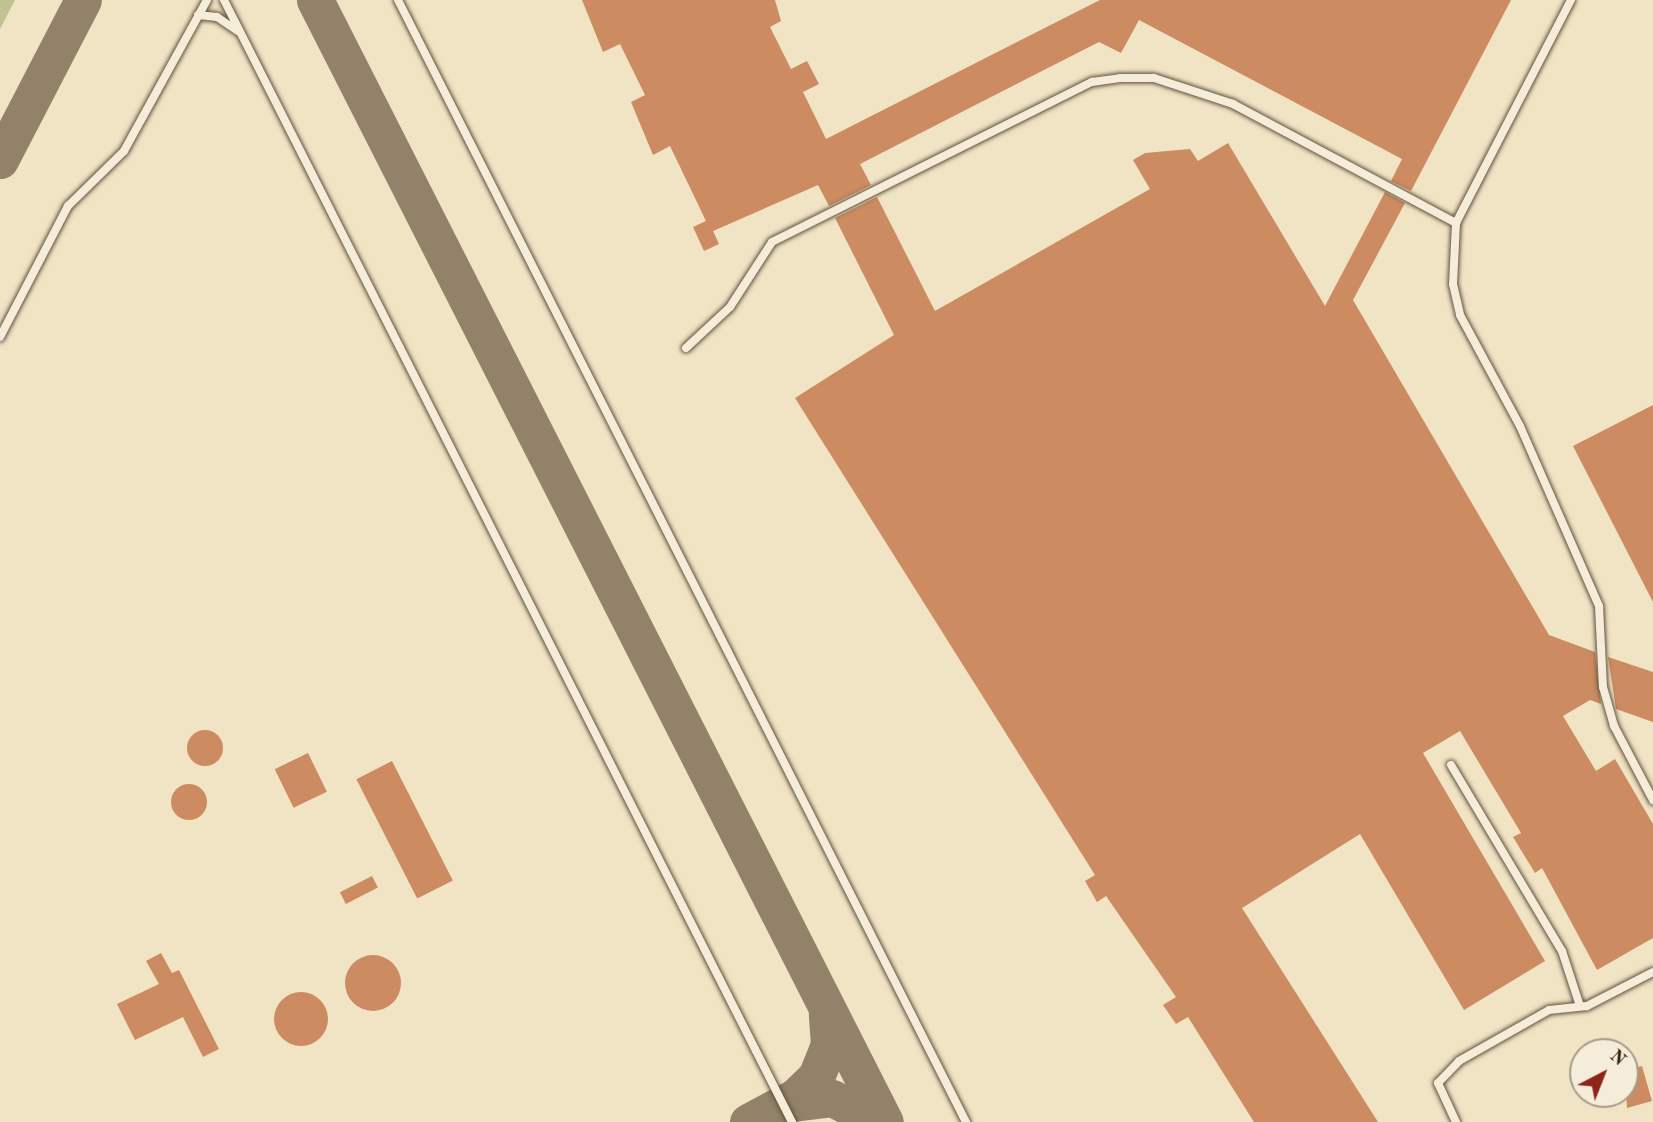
<!DOCTYPE html>
<style>
body{margin:0}
#map{position:relative;width:1653px;height:1122px;overflow:hidden;background:#f0e4c5;font-family:"Old Standard TT",serif}
div>[style]{position:absolute}
.green>*{inset:0;background:#c0c290}
.taxiway>*{height:37px;margin:-18.5px;padding:0 18.5px;transform-origin:18.5px;border-radius:18.5px;background:#92826a}
.building>*{inset:0;background:#cc8b61;transform-origin:0 0}
.round{border-radius:50%}
.roads{filter:drop-shadow(0 0 2px #63523d) drop-shadow(0 0 2px #63523d)}
.lane>*{height:8px;margin:-4px;padding:0 4px;transform-origin:4px;border-radius:4px;background:#f5edd9}
span{translate:-50% -50%;white-space:nowrap;text-align:center;line-height:1.15;-webkit-text-stroke:7px #f5edd9;paint-order:stroke}
.north{position:absolute;left:1569px;top:1038px;width:70px;height:70px;box-sizing:border-box;background:#f5edd9;border:2px solid #a89b89;border-radius:50%;rotate:42deg;font-size:19px;font-weight:700;line-height:28px;text-align:center;color:#342110}
.north::after{content:'';display:block;margin:auto;width:24px;height:32px;background:#8f2418;clip-path:polygon(50% 0,100% 100%,50% 72%,0 100%)}
</style>
<div id="map">
<div class="green">
<div style="clip-path:polygon(0 0,15px 0,0 29px)"></div>
</div>
<div class="taxiway">
<div style="left:315px;top:0;width:1258px;rotate:63.07deg"></div>
<div style="left:0;top:160px;width:180px;rotate:-62.6deg"></div>
<div style="left:784px;top:1104px;width:48px;rotate:-7.1deg"></div>
<div style="left:832px;top:1098px;width:53px;rotate:27.1deg"></div>
<div style="left:748px;top:1122px;width:53px;rotate:-28deg"></div>
<div style="left:795px;top:1097px;width:29px;rotate:-44deg"></div>
<div style="left:816px;top:1077px;width:35px;rotate:-68deg"></div>
<div style="left:829px;top:1045px;width:31px;rotate:-94deg"></div>
</div>
<div class="building">
<div style="clip-path:polygon(582px 0,775px 0,781px 21px,770px 27px,791px 69px,807px 61px,819px 84px,803px 92px,826px 139px,1100px 0,1511px 0,1411px 191px,1391px 181px,1402px 159px,1139px 20px,1121px 53px,1099px 42px,860px 164px,871px 185px,829px 206px,818px 185px,713px 231px,719px 244px,704px 251px,693px 227px,706px 221px,670px 146px,653px 155px,631px 102px,645px 95px,620px 44px,603px 52px)"></div>
<div style="clip-path:polygon(1228px 143px,1325px 306px,1385px 192px,1405px 203px,1353px 300px,1549px 635px,1595px 652px,1601px 704px,1590px 700px,1563px 716px,1596px 771px,1615px 759px,1653px 824px,1653px 938px,1597px 970px,1542px 868px,1535px 873px,1513px 837px,1521px 833px,1460px 731px,1423px 753px,1545px 961px,1464px 1010px,1360px 834px,1242px 908px,1378px 1122px,1254px 1122px,1188px 1017px,1176px 1024px,1163px 1005px,1176px 997px,1106px 896px,1097px 902px,1085px 881px,1095px 875px,795px 398px,894px 335px,835px 218px,877px 197px,935px 311px,1150px 189px,1133px 160px,1145px 153px,1190px 149px,1198px 161px)"></div>
<div style="clip-path:polygon(1653px 405px,1653px 602px,1573px 446px)"></div>
<div style="clip-path:polygon(1608px 657px,1653px 672px,1653px 722px,1616px 709px)"></div>
<div class="round" style="left:187px;top:730px;width:36px;height:36px"></div>
<div style="left:308px;top:753px;width:43px;height:37px;rotate:64deg"></div>
<div style="left:392px;top:761px;width:134px;height:40px;rotate:63deg"></div>
<div class="round" style="left:171px;top:784px;width:36px;height:36px"></div>
<div style="left:372px;top:876px;width:13px;height:36px;rotate:63deg"></div>
<div style="clip-path:polygon(161px 953px,172px 973px,179px 970px,219px 1049px,203px 1057px,183px 1017px,135px 1040px,117px 1004px,159px 984px,146px 961px)"></div>
<div class="round" style="left:345px;top:955px;width:56px;height:56px"></div>
<div class="round" style="left:274px;top:992px;width:54px;height:54px"></div>
<div style="clip-path:polygon(1642px 1066px,1652px 1101px,1627px 1108px,1625px 1070px)"></div>
</div>
<div class="roads">
<div class="lane">
<div style="left:224px;top:0;width:1258px;rotate:63.15deg"></div>
<div style="left:398px;top:0;width:1258px;rotate:63.15deg"></div>
<div style="left:1571px;top:0;width:251px;rotate:117.3deg"></div>
<div style="left:1456px;top:223px;width:61px;rotate:92.8deg"></div>
<div style="left:1453px;top:284px;width:32px;rotate:77deg"></div>
<div style="left:1460px;top:315px;width:126px;rotate:61.6deg"></div>
<div style="left:1520px;top:426px;width:197px;rotate:66.3deg"></div>
<div style="left:1599px;top:606px;width:81px;rotate:87.2deg"></div>
<div style="left:1603px;top:687px;width:41px;rotate:74.2deg"></div>
<div style="left:1614px;top:726px;width:84px;rotate:62.2deg"></div>
<div style="left:198px;top:15px;width:19px;rotate:6deg"></div>
<div style="left:217px;top:17px;width:25px;rotate:34deg"></div>
<div style="left:0;top:337px;width:148px;rotate:-62.6deg"></div>
<div style="left:68px;top:206px;width:78px;rotate:-44.5deg"></div>
<div style="left:124px;top:151px;width:172px;rotate:-61.2deg"></div>
<div style="left:686px;top:348px;width:60px;rotate:-43deg"></div>
<div style="left:730px;top:307px;width:77px;rotate:-57.1deg"></div>
<div style="left:772px;top:242px;width:358px;rotate:-26.6deg"></div>
<div style="left:1092px;top:82px;width:28px;rotate:-8deg"></div>
<div style="left:1120px;top:78px;width:34px"></div>
<div style="left:1154px;top:78px;width:83px;rotate:18.2deg"></div>
<div style="left:1233px;top:104px;width:253px;rotate:28.1deg"></div>
<div style="left:1451px;top:765px;width:217px;rotate:59.2deg"></div>
<div style="left:1562px;top:951px;width:55px;rotate:71.9deg"></div>
<div style="left:1456px;top:1122px;width:43px;rotate:-114.8deg"></div>
<div style="left:1438px;top:1083px;width:30px;rotate:-46deg"></div>
<div style="left:1459px;top:1061px;width:103px;rotate:-29.5deg"></div>
<div style="left:1549px;top:1010px;width:38px;rotate:-6deg"></div>
<div style="left:1587px;top:1006px;width:74px;rotate:-27.3deg"></div>
</div>
</div>
<div class="north">N</div>
</div>
